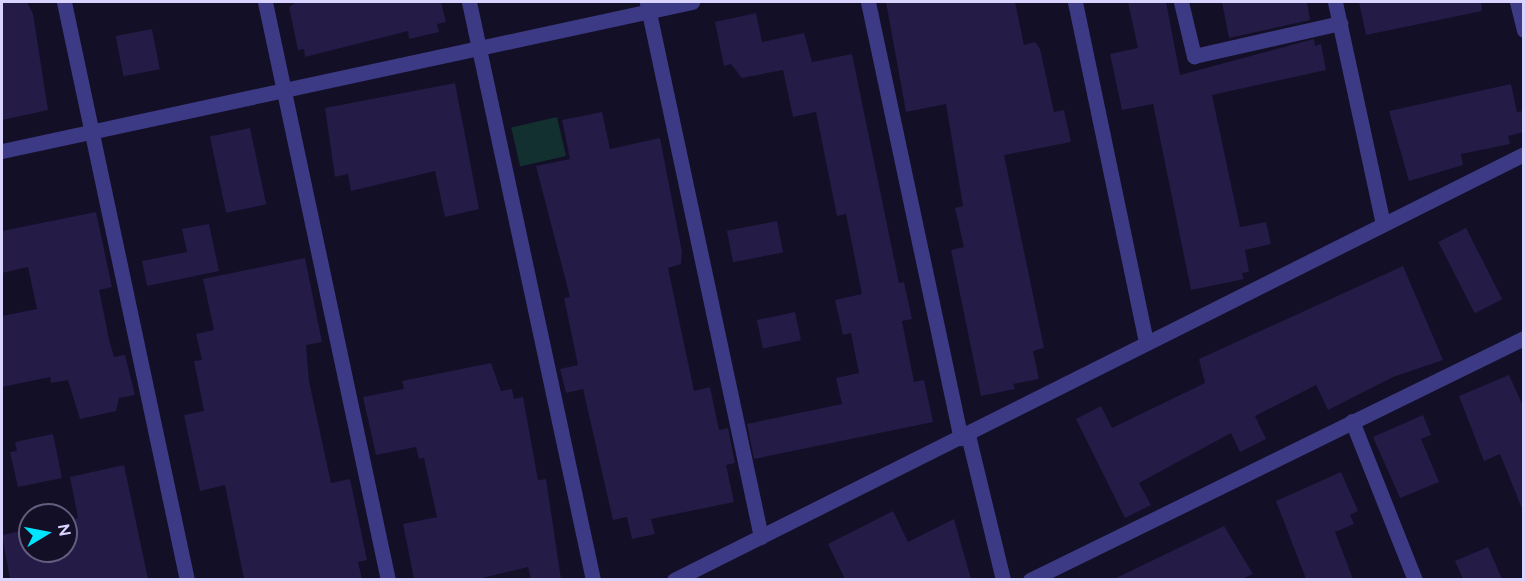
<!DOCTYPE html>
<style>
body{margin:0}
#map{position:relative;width:1525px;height:581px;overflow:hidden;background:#130f26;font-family:Raleway,sans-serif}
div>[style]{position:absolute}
.green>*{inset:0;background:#12302f;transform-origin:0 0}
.building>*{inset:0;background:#241b47;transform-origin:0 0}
.minor>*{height:15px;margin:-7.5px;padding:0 7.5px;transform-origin:7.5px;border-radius:7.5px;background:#3d3a85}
span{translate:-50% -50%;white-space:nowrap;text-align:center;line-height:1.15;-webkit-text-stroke:4.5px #130f26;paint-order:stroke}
.frame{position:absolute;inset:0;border:3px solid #d9d4ff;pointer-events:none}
.north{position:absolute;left:18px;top:503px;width:60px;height:60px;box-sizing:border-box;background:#130f26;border:2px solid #625e7d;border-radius:50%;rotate:80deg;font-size:16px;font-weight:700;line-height:24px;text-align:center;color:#d9d4ff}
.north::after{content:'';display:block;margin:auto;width:21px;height:27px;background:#00e5ff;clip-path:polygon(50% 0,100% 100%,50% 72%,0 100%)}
</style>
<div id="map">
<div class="green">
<div style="left:557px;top:117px;width:40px;height:47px;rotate:77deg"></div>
</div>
<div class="building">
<div style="clip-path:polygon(2px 2px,27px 2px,33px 14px,48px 110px,2px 120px)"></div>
<div style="clip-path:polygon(296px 2px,441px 2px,446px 22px,437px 24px,439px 32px,409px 39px,408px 31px,305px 57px,304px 49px,298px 50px,289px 7px)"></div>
<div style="clip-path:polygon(886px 2px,1015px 2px,1024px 45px,1035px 42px,1040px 49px,1054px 112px,1064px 110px,1071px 142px,1004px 155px,1044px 348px,1033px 351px,1039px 379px,1013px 384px,1015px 389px,981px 396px,951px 250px,964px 247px,955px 208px,963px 206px,946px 104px,906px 112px)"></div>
<div style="clip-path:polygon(1128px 2px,1166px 2px,1180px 75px,1314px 39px,1315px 46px,1321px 44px,1326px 70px,1212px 95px,1240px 227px,1266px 222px,1271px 244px,1245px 250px,1249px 272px,1242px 273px,1244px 279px,1191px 290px,1153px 104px,1122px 110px,1110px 54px,1138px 48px)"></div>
<div style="clip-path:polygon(1222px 2px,1307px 2px,1310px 20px,1229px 38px)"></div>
<div style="clip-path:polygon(1359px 2px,1481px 2px,1482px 11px,1366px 35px)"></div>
<div style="clip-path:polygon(756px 13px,762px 42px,804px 33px,812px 62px,852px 54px,899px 283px,904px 282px,912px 319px,902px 321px,914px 382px,924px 380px,933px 422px,754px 459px,747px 424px,842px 404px,836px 378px,859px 373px,851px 333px,843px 335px,835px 300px,862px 294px,846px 214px,837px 216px,816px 112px,793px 117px,783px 70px,742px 78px,731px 64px,724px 66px,715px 22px)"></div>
<div style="left:152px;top:29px;width:41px;height:37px;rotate:79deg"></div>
<div style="clip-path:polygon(455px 83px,479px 209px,445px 217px,435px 171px,351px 191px,348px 174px,335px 177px,325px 108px)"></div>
<div style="clip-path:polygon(1511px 84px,1517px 112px,1524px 111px,1524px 132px,1508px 136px,1510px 144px,1461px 154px,1463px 165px,1409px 181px,1389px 111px)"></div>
<div style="clip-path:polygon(602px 112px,610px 149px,660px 138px,682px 252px,681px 264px,668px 268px,694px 391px,710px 387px,719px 430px,728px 428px,735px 463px,726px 465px,734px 502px,651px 519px,655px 534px,632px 539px,627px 517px,613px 520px,583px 389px,566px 393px,560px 369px,578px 365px,564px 298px,570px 297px,536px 166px,570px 159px,562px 120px)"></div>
<div style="left:250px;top:128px;width:78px;height:41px;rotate:78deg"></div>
<div style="clip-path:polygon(96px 212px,112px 287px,99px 290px,109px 339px,114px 357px,125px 355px,135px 395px,119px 398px,116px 411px,80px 419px,68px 380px,51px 383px,50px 377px,2px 387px,2px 316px,37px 309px,28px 267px,2px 273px,2px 231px)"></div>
<div style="left:777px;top:221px;width:32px;height:51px;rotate:79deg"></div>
<div style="clip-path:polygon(209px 224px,219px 271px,147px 286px,142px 261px,187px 252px,182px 229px)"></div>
<div style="left:1466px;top:228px;width:80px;height:31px;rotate:63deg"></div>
<div style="clip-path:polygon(305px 258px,322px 342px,306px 345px,309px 381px,331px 483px,350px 479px,367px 560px,358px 562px,362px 579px,244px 579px,225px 485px,200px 491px,184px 415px,204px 411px,194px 361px,202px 360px,196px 334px,214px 330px,203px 279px)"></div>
<div style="clip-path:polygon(1403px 266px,1443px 360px,1393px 377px,1328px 410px,1316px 385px,1255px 416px,1266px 439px,1240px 452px,1231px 433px,1139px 483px,1151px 505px,1125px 518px,1076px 419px,1101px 406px,1112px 428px,1205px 383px,1199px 359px)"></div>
<div style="left:795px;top:312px;width:29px;height:39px;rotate:78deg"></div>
<div style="clip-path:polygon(491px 363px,501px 391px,512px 389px,514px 399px,523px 397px,538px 480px,546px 479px,561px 579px,531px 579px,528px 567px,478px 579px,414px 579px,403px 524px,437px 517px,424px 458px,419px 459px,416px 447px,376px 455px,363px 397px,404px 389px,402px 381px)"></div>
<div style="clip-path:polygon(1509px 375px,1524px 408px,1523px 511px,1500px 454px,1484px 461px,1459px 396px)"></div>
<div style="clip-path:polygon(1423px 415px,1431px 435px,1421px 439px,1439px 482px,1400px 498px,1373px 437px)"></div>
<div style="clip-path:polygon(53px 434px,62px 478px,18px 487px,10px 452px,17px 451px,15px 442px)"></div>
<div style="clip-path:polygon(124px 465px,148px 579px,10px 579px,2px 535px,30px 529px,30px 551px,66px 551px,66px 521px,78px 518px,70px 477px)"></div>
<div style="clip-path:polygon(1341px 472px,1358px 511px,1350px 515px,1354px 524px,1335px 532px,1353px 579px,1306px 579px,1276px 501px)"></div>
<div style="clip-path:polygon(893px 511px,908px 542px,954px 519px,971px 579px,845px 579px,828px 544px)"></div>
<div style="clip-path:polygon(1224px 526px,1253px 574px,1242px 579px,1114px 579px)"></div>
<div style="clip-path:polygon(1488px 547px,1502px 579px,1463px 579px,1455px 561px)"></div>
</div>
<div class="minor">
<div style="left:64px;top:2px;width:591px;rotate:77.99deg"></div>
<div style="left:265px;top:2px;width:591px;rotate:77.99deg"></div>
<div style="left:469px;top:2px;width:591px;rotate:77.89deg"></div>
<div style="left:868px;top:2px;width:446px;rotate:78deg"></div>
<div style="left:1075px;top:2px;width:348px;rotate:78.2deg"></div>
<div style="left:1181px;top:2px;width:56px;rotate:76.5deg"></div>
<div style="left:1194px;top:56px;width:150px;rotate:-12.7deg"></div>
<div style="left:1335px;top:2px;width:227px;rotate:77.8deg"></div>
<div style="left:1517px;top:2px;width:29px;rotate:76deg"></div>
<div style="left:647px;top:3px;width:546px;rotate:77.95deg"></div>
<div style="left:2px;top:151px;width:706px;rotate:-12.19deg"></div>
<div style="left:1352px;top:421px;width:171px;rotate:68.4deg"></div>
<div style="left:968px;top:435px;width:149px;rotate:76.4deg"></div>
<div style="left:674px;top:580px;width:951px;rotate:-26.62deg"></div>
<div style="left:1030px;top:580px;width:550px;rotate:-26.1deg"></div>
</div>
<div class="frame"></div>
<div class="north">N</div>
</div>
